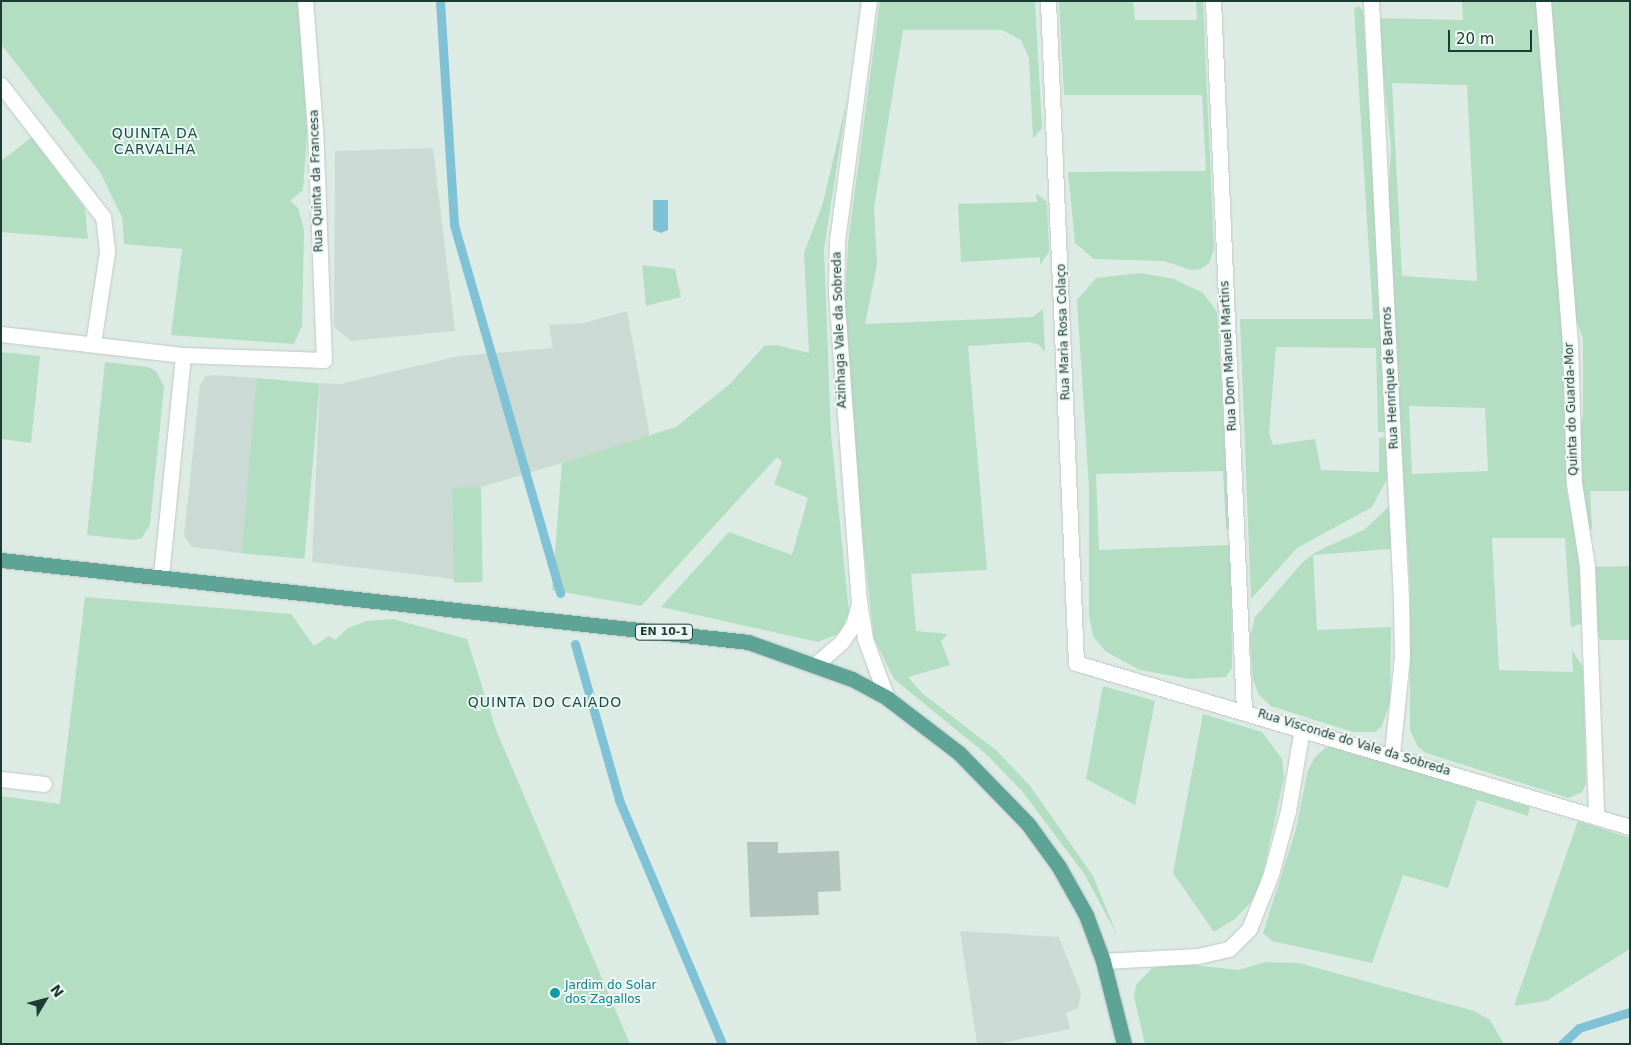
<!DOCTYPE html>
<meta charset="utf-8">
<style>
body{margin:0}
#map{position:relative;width:1631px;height:1045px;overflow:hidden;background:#ddebe5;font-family:"DejaVu Sans",sans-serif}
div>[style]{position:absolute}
.built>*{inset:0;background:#cbdad4}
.green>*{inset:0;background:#b3dec2;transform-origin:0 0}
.water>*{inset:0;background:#7fc2d6}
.stream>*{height:9px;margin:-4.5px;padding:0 4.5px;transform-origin:4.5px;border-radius:4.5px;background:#7fc2d6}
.building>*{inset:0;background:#b2c5bf}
.roads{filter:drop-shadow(0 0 1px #c0c8c6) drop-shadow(0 0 1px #c0c8c6)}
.minor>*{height:15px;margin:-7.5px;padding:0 7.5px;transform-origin:7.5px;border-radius:7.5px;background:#fff}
.major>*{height:15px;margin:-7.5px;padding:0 7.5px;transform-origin:7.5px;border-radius:7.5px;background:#5da497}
.dots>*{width:14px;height:14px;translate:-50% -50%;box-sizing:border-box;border:2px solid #edf7f3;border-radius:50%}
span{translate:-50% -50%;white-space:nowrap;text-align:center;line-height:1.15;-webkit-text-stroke:4px #edf7f3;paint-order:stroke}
.shield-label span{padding:1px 4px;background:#edf7f3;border:1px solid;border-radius:4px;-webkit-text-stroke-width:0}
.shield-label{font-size:11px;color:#1d3b35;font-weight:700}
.street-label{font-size:12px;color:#1d3b35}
.culture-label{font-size:12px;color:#0d838f}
.left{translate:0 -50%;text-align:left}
.neighbourhood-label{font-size:14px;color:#184e45;letter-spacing:1px}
.frame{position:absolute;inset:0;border:2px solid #1d3b35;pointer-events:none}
.north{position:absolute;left:20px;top:975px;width:50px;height:50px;-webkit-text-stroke:4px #edf7f3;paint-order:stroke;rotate:53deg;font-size:14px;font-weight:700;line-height:20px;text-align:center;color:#1d3b35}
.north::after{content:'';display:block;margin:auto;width:18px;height:22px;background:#1d3b35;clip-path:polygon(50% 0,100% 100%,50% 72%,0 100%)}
.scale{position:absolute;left:1448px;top:30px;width:84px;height:22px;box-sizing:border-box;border:2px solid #1d3b35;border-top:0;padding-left:6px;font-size:15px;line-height:18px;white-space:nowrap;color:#1d3b35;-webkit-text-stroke:4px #edf7f3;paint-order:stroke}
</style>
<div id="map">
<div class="built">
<div style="clip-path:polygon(433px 148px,455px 331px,351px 341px,334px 327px,335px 151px)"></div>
<div style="clip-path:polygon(627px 311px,650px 437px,481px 487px,452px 490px,454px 579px,312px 562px,320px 383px,340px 384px,459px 356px,553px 348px,549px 325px,584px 323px)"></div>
<div style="clip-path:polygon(214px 375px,257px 378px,249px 554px,192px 547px,184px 536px,200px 385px,206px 376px)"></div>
<div style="clip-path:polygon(960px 931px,1059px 937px,1081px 993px,1078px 1008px,1066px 1013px,1070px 1029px,997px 1044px,977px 1044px)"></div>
</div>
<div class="green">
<div style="clip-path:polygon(1px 1px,299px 1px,307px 133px,303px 190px,290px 201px,298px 208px,304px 229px,302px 326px,294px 344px,171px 335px,182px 249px,124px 244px,122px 217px,100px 172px,1px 44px)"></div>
<div style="clip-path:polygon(880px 1px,1035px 1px,1042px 128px,1033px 139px,1029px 58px,1021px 40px,1002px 30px,903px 30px,874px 208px,877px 265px,865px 324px,1033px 317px,1043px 309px,1045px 352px,1039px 345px,1030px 342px,968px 346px,987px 570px,911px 574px,916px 631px,948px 634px,941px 641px,950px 665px,908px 677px,922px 693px,997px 751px,1031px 787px,1093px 876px,1117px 935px,1085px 875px,1022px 791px,987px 755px,894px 679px,874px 638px,858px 499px,845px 305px,848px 243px)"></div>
<div style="clip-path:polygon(1059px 1px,1133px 1px,1135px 20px,1197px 20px,1196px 1px,1203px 1px,1214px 249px,1209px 263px,1201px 269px,1191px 270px,1164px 261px,1094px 259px,1075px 243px,1068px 172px,1206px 171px,1202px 95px,1064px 95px)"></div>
<div style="clip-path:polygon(evenodd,1462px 1px,1536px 1px,1562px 315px,1567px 401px,1566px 488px,1578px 547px,1583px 623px,1571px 627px,1565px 538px,1492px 538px,1499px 670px,1573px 672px,1572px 650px,1583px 667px,1586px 784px,1582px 792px,1569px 798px,1426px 753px,1418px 747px,1410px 730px,1410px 589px,1388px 206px,1391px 147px,1377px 18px,1463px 20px,1462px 1px,1392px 83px,1467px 85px,1477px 281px,1402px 276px,1392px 83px,1462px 1px,1409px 406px,1485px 408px,1488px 471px,1412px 474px,1409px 406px)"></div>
<div style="clip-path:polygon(1548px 1px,1630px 1px,1630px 491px,1590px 491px,1592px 529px,1587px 529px,1578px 466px,1578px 431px,1583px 416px,1583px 338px,1570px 305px)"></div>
<div style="clip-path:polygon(1359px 6px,1363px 11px,1388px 432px,1378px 432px,1376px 348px,1276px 347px,1269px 433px,1273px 445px,1315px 439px,1321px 470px,1379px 472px,1379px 438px,1388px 437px,1387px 479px,1372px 507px,1297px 548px,1251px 599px,1240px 319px,1373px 319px,1354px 8px)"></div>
<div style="clip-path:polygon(847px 100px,824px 249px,831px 434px,849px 612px,840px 633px,818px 642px,661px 607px,729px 532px,792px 555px,808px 498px,774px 484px,782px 462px,777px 457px,641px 606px,552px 590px,562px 463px,676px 427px,730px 384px,764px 346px,777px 345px,809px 353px,804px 253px,823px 203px)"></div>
<div style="clip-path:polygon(32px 137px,85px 209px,88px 239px,1px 232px,1px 161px)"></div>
<div style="clip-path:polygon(1036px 193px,1047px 202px,1049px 252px,1040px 265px,1040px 257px,961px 262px,958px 204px,1037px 202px)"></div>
<div style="clip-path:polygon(642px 265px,675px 269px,681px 297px,646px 306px)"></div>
<div style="clip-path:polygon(1141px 273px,1174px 279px,1203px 293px,1217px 312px,1230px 529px,1226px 529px,1223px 471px,1096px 474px,1099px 550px,1231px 545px,1232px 668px,1226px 677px,1189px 679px,1140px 670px,1105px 651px,1093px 636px,1089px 615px,1089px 487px,1077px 300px,1096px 278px)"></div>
<div style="clip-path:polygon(1px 352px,40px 356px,31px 443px,1px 439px)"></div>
<div style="clip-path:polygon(105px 362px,148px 367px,156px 371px,164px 387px,150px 525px,142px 538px,134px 540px,87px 535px)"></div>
<div style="left:257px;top:378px;width:63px;height:176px;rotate:5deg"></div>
<div style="left:481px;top:487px;width:95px;height:29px;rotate:89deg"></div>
<div style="clip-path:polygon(1392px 504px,1391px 549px,1313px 555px,1317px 630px,1391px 627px,1390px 702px,1382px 726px,1375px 732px,1353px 732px,1271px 706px,1259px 695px,1253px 680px,1250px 637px,1255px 617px,1302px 563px,1313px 554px,1324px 548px,1364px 530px)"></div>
<div style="clip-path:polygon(1630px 566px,1630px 640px,1600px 640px,1594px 622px,1591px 567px)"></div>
<div style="clip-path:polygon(85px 597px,291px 614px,314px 646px,329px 636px,335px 640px,348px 628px,366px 621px,393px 619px,467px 639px,496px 730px,630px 1044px,1px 1044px,1px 796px,60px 804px)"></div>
<div style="clip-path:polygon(1103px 686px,1155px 701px,1135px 805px,1086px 779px)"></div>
<div style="clip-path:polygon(1203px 714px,1262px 732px,1282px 759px,1284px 778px,1262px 878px,1252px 901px,1235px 919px,1214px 932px,1173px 873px)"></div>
<div style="clip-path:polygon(1334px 746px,1530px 807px,1528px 816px,1477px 800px,1448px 888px,1403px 875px,1372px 963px,1272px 941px,1263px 933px,1296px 829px,1308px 770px,1315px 757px,1325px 748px)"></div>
<div style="clip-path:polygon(1578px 821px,1630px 838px,1630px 949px,1546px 1001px,1514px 1006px)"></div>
<div style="clip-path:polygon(1265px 962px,1299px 963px,1474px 1011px,1490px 1020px,1504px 1044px,1145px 1044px,1134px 997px,1136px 985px,1152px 968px,1183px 964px,1238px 970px)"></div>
</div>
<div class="water">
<div style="clip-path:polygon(653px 200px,668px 200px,668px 230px,661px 233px,653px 230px)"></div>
</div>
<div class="stream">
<div style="left:440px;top:1px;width:224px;rotate:86.4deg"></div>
<div style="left:454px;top:225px;width:383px;rotate:73.9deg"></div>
<div style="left:575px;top:644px;width:162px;rotate:74.2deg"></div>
<div style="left:619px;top:800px;width:265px;rotate:67.1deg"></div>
<div style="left:1562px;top:1044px;width:23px;rotate:-43deg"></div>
<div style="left:1579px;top:1028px;width:53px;rotate:-17.4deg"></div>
</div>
<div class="building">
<div style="clip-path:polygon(747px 842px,778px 842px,778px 853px,839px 851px,841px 891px,818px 892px,819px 915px,750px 917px)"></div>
</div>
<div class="roads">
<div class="minor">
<div style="left:869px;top:1px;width:241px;rotate:97.6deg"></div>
<div style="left:837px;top:240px;width:51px;rotate:91.1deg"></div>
<div style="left:836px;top:291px;width:311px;rotate:85.8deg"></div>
<div style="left:859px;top:601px;width:38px;rotate:81deg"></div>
<div style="left:865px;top:639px;width:63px;rotate:69.6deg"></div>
<div style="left:1048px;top:1px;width:663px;rotate:87.58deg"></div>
<div style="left:1076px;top:663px;width:578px;rotate:16.49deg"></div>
<div style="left:1213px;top:1px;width:710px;rotate:87.5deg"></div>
<div style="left:1371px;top:1px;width:600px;rotate:87.13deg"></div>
<div style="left:1401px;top:600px;width:57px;rotate:89deg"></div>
<div style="left:1402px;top:657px;width:98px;rotate:95.9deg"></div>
<div style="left:1543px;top:1px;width:342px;rotate:85.5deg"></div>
<div style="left:1570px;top:342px;width:141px;rotate:88.4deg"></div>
<div style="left:1574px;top:483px;width:84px;rotate:81.1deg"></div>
<div style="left:1587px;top:566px;width:250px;rotate:87.9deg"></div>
<div style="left:1px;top:85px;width:167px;rotate:52.3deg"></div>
<div style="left:103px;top:217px;width:35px;rotate:83deg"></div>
<div style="left:107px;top:252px;width:93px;rotate:98.7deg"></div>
<div style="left:1px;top:334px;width:183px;rotate:6.6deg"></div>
<div style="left:183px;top:355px;width:141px;rotate:2deg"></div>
<div style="left:324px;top:360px;width:230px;rotate:-92.2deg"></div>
<div style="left:315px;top:130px;width:129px;rotate:-94.4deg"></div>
<div style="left:161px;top:576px;width:222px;rotate:-84.3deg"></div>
<div style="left:816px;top:664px;width:35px;rotate:-41deg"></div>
<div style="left:842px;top:641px;width:19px;rotate:-55deg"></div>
<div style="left:853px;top:625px;width:19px;rotate:-74deg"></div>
<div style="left:1px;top:779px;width:43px;rotate:6.6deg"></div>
<div style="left:1103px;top:961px;width:95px;rotate:-3deg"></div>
<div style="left:1198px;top:956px;width:32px;rotate:-13deg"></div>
<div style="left:1229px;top:949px;width:28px;rotate:-45deg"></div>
<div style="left:1249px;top:929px;width:59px;rotate:-68.2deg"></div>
<div style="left:1271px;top:874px;width:65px;rotate:-74.9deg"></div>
<div style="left:1288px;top:811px;width:84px;rotate:-80.4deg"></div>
</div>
<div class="major">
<div style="left:1px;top:560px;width:751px;rotate:6.26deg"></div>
<div style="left:748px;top:642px;width:110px;rotate:19.6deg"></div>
<div style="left:852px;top:679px;width:40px;rotate:28deg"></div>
<div style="left:887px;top:698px;width:91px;rotate:37.4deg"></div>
<div style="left:959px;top:753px;width:99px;rotate:45.8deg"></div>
<div style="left:1028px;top:824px;width:53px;rotate:54.2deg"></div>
<div style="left:1059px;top:867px;width:55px;rotate:60.6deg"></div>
<div style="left:1086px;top:915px;width:49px;rotate:69.7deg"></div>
<div style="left:1103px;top:961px;width:86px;rotate:75.8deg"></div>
</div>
</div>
<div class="dots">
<div style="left:555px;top:993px;background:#0f9aa8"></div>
</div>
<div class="shield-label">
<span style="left:664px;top:632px">EN 10-1</span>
</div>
<div class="street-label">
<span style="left:317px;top:181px;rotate:-92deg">Rua Quinta da Francesa</span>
<span style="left:840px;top:330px;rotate:-92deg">Azinhaga Vale da Sobreda</span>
<span style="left:1064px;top:332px;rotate:-92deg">Rua Maria Rosa Colaço</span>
<span style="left:1229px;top:356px;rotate:-93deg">Rua Dom Manuel Martins</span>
<span style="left:1391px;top:378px;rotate:-93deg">Rua Henrique de Barros</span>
<span style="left:1572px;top:409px;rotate:-92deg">Quinta do Guarda-Mor</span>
<span style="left:1354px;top:743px;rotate:17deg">Rua Visconde do Vale da Sobreda</span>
</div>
<div class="culture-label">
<span class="left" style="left:565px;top:993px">Jardim do Solar<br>dos Zagallos</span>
</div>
<div class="neighbourhood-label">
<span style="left:155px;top:141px">QUINTA DA<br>CARVALHA</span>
<span style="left:545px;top:702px">QUINTA DO CAIADO</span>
</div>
<div class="frame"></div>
<div class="north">N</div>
<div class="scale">20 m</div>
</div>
